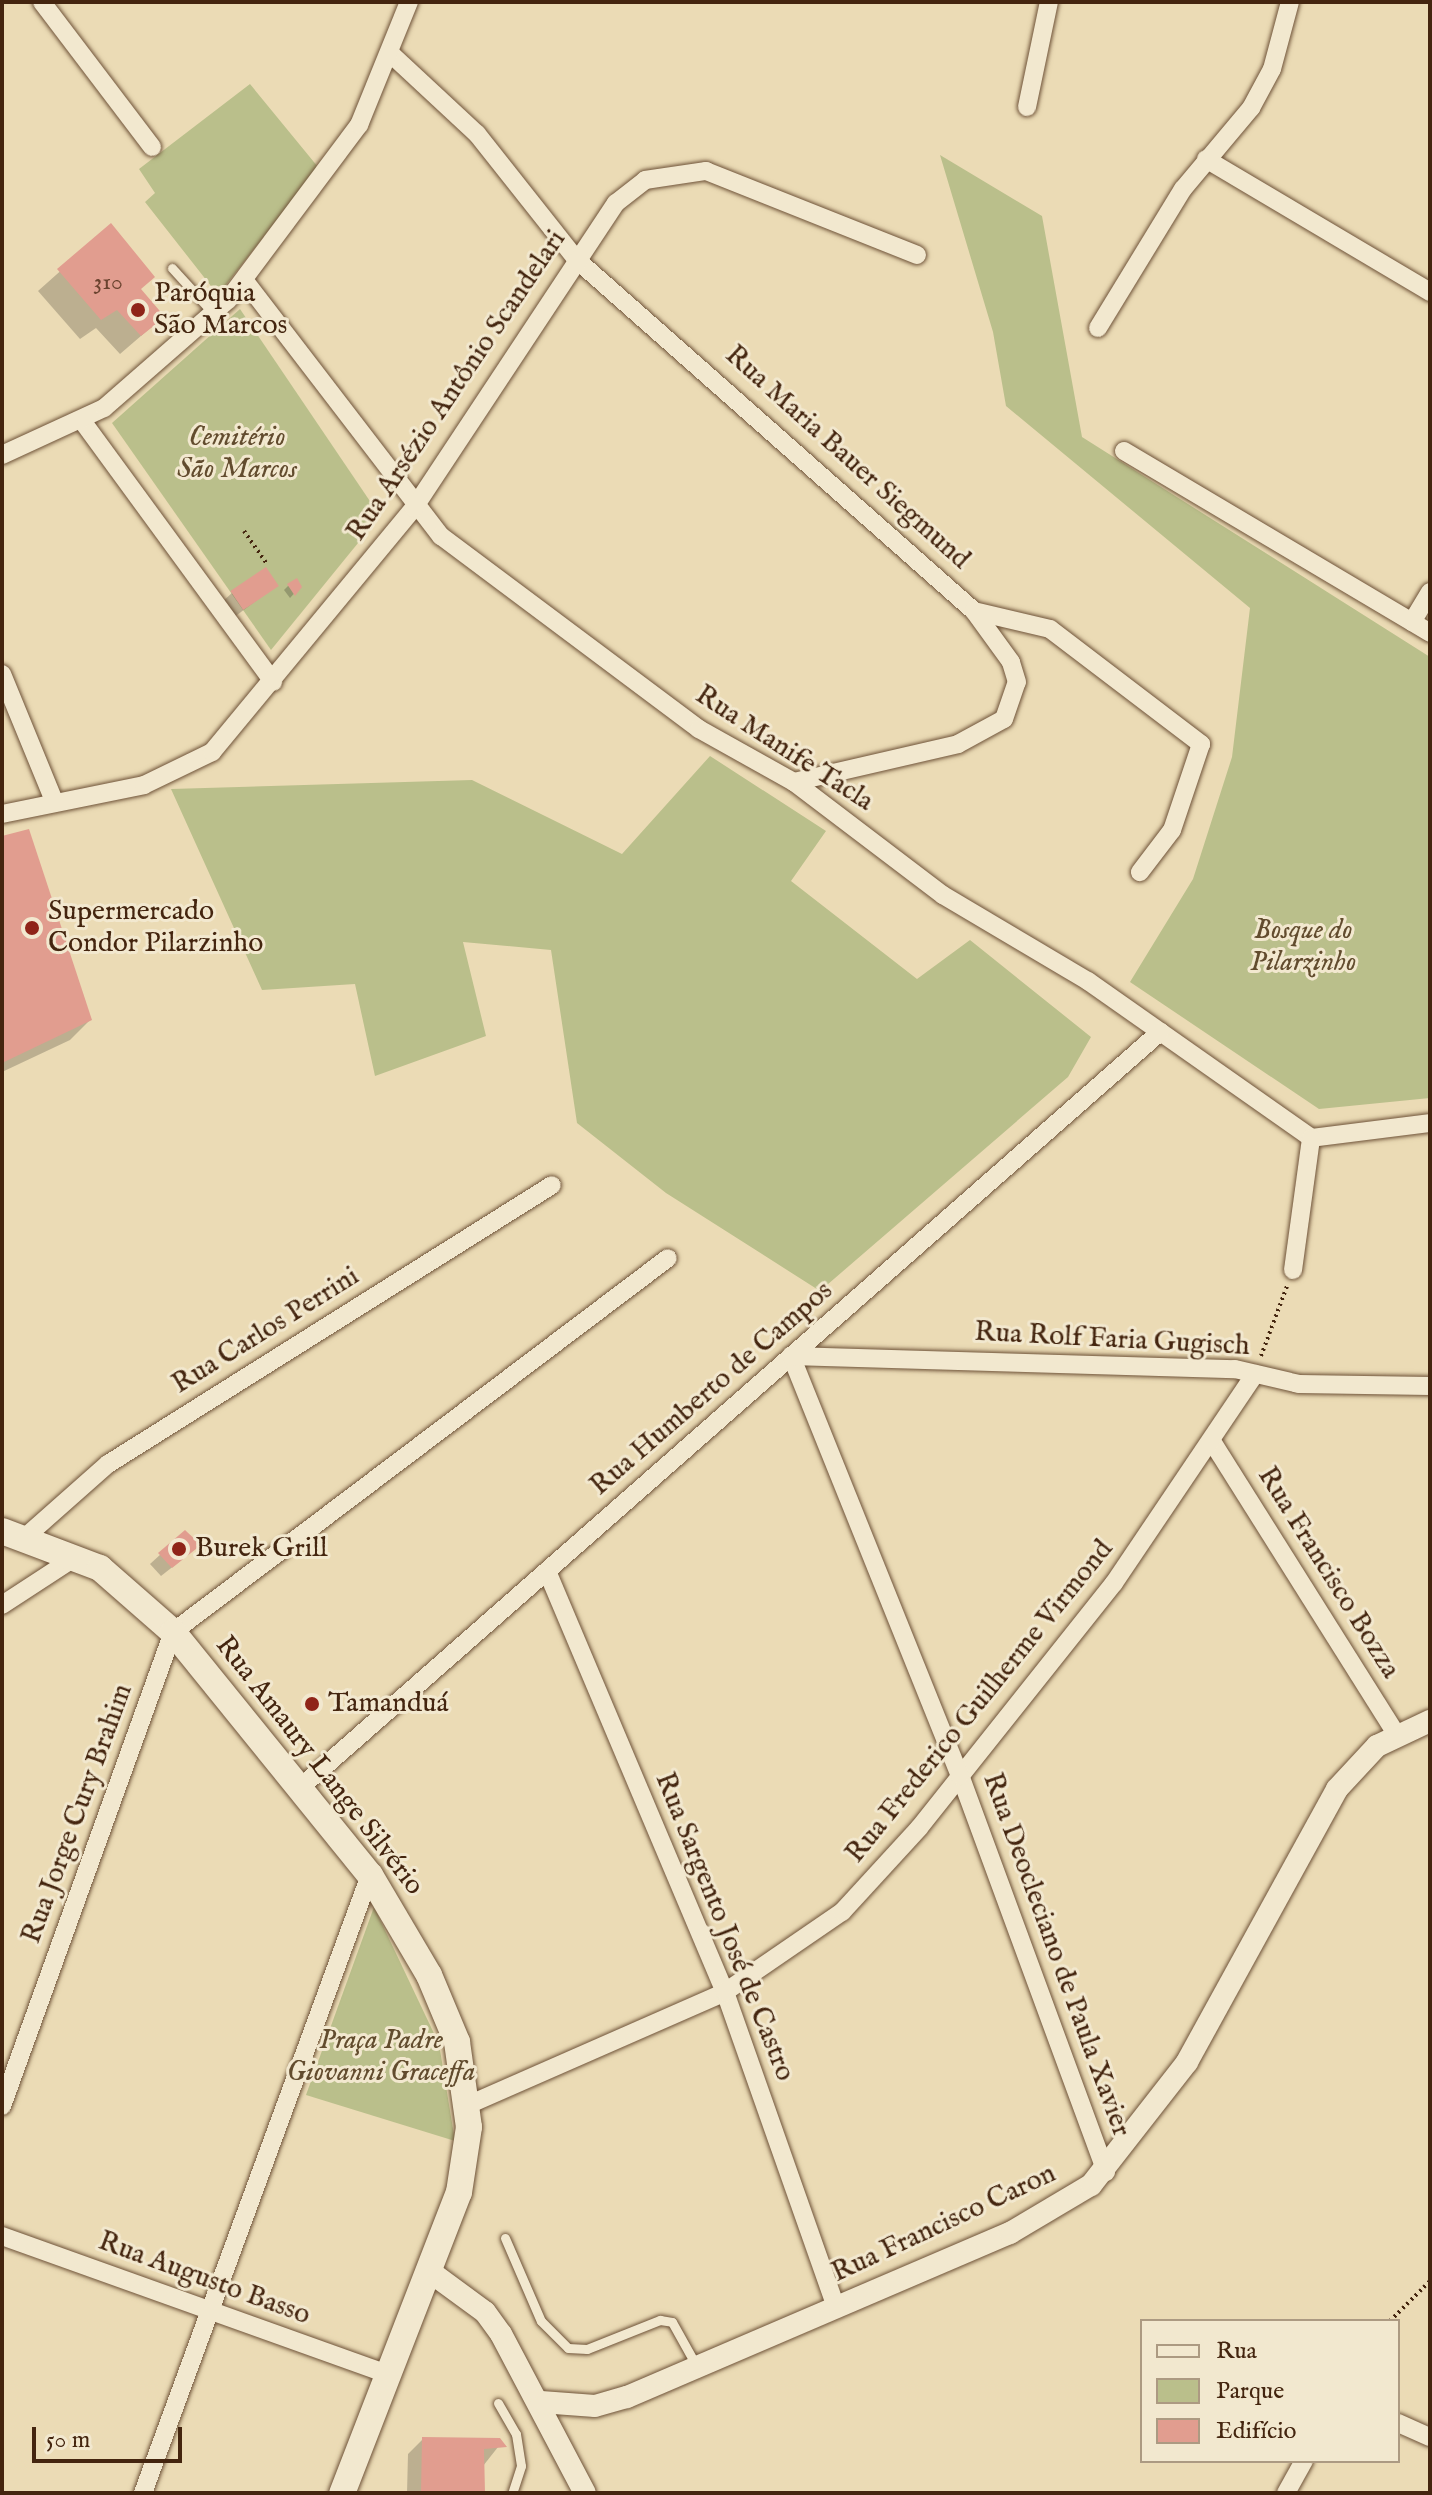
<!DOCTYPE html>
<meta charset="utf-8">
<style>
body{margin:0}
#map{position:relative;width:1432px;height:2495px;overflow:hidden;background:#ebdbb5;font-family:"IM FELL English",serif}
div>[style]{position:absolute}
.green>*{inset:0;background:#babf8b}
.shadow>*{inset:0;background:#0003}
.building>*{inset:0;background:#e19d8f;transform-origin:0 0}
.path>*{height:4px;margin-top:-2px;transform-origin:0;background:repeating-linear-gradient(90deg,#44250f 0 2px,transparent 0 6px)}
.roads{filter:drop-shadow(0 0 2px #6e5238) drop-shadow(0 0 2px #6e5238)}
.service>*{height:9px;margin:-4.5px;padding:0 4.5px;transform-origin:4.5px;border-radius:4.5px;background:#f2e8cf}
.minor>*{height:18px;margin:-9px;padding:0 9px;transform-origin:9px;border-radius:9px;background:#f2e8cf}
.tertiary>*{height:22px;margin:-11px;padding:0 11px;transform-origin:11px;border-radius:11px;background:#f2e8cf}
.secondary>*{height:26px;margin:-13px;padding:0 13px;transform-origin:13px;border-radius:13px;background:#f2e8cf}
.dots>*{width:22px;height:22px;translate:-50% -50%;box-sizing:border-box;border:4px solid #f2e8cf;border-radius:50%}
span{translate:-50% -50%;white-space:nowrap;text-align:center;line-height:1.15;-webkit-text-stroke:6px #f2e8cf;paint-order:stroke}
.number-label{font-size:24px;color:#6b432f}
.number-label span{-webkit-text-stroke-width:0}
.poi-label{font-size:28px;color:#44250f}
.left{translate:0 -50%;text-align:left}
.street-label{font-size:28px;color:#44250f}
.park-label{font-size:28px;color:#624c2e;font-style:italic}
.frame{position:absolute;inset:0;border:4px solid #44250f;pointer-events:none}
.legend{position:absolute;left:1140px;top:2319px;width:260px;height:144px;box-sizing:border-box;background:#f2e8cf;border:2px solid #ac9a82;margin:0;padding:10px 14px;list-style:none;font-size:24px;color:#44250f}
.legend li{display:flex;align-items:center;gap:16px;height:40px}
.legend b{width:40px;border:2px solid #ac9a82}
.scale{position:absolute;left:32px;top:2427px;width:150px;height:36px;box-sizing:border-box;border:4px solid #44250f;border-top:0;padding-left:10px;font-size:24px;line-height:28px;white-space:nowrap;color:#44250f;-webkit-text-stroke:6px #f2e8cf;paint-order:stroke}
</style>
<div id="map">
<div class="green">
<div style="clip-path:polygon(250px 84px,318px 167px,218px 295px,145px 202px,155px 193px,139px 169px)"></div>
<div style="clip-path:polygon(940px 155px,1042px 216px,1082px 437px,1430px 657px,1430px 1098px,1319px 1109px,1130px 982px,1193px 879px,1232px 757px,1250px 608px,1006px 406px,993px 332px)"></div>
<div style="clip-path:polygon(240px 309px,380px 516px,271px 650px,112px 423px)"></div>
<div style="clip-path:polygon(710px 756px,826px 831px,791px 881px,917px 979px,970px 940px,1091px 1037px,1068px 1077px,820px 1291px,666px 1193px,577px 1123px,551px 950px,463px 942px,486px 1036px,375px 1076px,355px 984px,262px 990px,171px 789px,472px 780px,622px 854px)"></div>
<div style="clip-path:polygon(374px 1907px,439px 2044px,455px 2141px,306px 2095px)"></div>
</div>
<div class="shadow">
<div style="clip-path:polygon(111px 226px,139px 289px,163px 317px,120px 354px,96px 328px,80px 339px,38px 291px)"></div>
<div style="clip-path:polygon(277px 585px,233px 618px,222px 602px,232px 593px)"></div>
<div style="clip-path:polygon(288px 586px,300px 587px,290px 598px,284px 590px)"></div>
<div style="clip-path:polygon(2px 838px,90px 1020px,70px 1040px,2px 1072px)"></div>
<div style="clip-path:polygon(185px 1532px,189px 1554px,161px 1576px,150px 1564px)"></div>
<div style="clip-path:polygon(423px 2439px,502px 2442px,483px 2466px,483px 2493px,407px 2493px,408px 2454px)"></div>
</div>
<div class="building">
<div style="clip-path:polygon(111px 223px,155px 277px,141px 289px,165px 317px,141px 336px,117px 310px,101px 320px,57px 269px)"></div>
<div style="left:266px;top:567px;width:23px;height:43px;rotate:56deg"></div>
<div style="clip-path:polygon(297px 578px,302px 587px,295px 596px,287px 584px)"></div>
<div style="clip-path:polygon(29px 829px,92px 1020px,2px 1063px,2px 836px)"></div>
<div style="clip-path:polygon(185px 1530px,201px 1545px,172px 1568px,158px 1553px)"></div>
<div style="clip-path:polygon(422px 2437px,500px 2438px,507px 2447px,484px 2449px,485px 2493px,421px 2493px)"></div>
</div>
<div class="path">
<div style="left:244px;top:531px;width:40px;rotate:55.1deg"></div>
<div style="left:1261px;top:1356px;width:75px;rotate:-69.6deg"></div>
<div style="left:1390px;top:2321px;width:57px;rotate:-45deg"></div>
</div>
<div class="roads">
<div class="service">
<div style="left:172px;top:268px;width:62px;rotate:47.6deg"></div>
<div style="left:505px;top:2238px;width:90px;rotate:66.6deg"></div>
<div style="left:541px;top:2321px;width:38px;rotate:45deg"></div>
<div style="left:568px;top:2348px;width:19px;rotate:3deg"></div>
<div style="left:587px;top:2349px;width:79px;rotate:-21.7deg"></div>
<div style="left:660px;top:2320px;width:12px;rotate:9deg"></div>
<div style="left:672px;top:2322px;width:51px;rotate:60.9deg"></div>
<div style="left:498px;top:2403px;width:36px;rotate:60deg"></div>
<div style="left:516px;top:2434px;width:32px;rotate:81deg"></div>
<div style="left:521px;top:2466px;width:28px;rotate:108deg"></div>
</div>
<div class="minor">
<div style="left:42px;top:2px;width:182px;rotate:52.8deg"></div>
<div style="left:392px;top:55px;width:116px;rotate:42.9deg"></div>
<div style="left:477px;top:134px;width:161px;rotate:51.6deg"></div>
<div style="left:577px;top:260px;width:530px;rotate:41.48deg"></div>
<div style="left:974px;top:611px;width:78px;rotate:13.3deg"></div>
<div style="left:1050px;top:629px;width:190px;rotate:37.3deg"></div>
<div style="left:1201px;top:744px;width:91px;rotate:108.6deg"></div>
<div style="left:1172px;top:830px;width:53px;rotate:127.3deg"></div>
<div style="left:1027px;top:107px;width:107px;rotate:-78.2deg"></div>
<div style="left:1206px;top:159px;width:261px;rotate:30.7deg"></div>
<div style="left:245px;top:281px;width:322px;rotate:52.5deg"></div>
<div style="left:441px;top:536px;width:322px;rotate:36.8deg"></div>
<div style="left:699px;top:729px;width:109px;rotate:29.2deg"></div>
<div style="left:794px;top:782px;width:187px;rotate:37.2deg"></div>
<div style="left:943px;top:895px;width:169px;rotate:30.7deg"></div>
<div style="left:1088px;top:981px;width:273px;rotate:35.1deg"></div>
<div style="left:1311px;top:1138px;width:120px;rotate:-7.2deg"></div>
<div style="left:1098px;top:328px;width:163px;rotate:-58.6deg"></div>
<div style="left:1183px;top:189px;width:106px;rotate:-50deg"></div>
<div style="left:1251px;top:108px;width:44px;rotate:-61.7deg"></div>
<div style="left:1272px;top:69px;width:69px;rotate:-75deg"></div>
<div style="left:83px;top:422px;width:322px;rotate:53.8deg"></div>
<div style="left:1124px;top:451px;width:356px;rotate:30.7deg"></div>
<div style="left:2px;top:455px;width:112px;rotate:-24.7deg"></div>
<div style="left:104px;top:408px;width:164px;rotate:-41.1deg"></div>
<div style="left:228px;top:300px;width:219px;rotate:-53.2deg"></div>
<div style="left:359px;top:125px;width:133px;rotate:-67.9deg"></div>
<div style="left:1412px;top:622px;width:35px;rotate:-59deg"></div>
<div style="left:2px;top:674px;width:139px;rotate:67.7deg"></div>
<div style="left:794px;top:782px;width:168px;rotate:-13deg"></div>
<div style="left:958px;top:744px;width:52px;rotate:-28.5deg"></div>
<div style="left:1004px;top:719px;width:39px;rotate:-71deg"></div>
<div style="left:1017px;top:682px;width:21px;rotate:-107deg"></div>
<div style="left:1011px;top:662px;width:63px;rotate:-126deg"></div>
<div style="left:2px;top:814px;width:145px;rotate:-11.5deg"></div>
<div style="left:144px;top:785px;width:76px;rotate:-25.9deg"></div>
<div style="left:212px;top:752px;width:317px;rotate:-50.4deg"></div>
<div style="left:414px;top:508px;width:366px;rotate:-56.5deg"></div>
<div style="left:616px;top:203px;width:37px;rotate:-38deg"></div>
<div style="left:645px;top:180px;width:62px;rotate:-8.4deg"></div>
<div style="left:706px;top:171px;width:227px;rotate:21.7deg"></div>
<div style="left:1293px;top:1270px;width:133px;rotate:-82.2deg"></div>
<div style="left:1213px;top:1443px;width:344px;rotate:57.8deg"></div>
<div style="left:22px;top:1540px;width:115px;rotate:-41.5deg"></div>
<div style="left:108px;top:1464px;width:524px;rotate:-32.14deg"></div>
<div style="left:547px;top:1571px;width:457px;rotate:67.1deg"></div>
<div style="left:725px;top:1992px;width:335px;rotate:70.6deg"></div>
<div style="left:2px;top:1605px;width:86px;rotate:-33.1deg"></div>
<div style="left:301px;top:1787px;width:1144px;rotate:-41.31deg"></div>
<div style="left:468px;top:2105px;width:281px;rotate:-23.7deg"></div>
<div style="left:725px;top:1992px;width:142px;rotate:-34.4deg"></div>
<div style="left:842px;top:1912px;width:114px;rotate:-47.5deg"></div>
<div style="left:919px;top:1828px;width:313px;rotate:-51.5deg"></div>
<div style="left:1114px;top:1583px;width:252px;rotate:-56deg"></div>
<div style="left:2px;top:2106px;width:504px;rotate:-70.16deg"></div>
<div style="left:173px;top:1632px;width:620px;rotate:-37.07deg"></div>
<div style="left:1106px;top:2172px;width:422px;rotate:-110.2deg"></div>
<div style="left:960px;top:1776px;width:453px;rotate:-111.9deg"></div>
<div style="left:791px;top:1356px;width:444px;rotate:1.7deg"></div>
<div style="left:1235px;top:1369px;width:66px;rotate:13.2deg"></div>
<div style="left:1299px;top:1384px;width:131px;rotate:0.9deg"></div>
<div style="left:2px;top:2236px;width:410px;rotate:19.7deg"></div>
<div style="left:1398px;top:2423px;width:35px;rotate:24deg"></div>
<div style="left:143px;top:2493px;width:658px;rotate:-69.83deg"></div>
<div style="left:1286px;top:2493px;width:37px;rotate:-61deg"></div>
</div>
<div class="tertiary">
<div style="left:429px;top:2271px;width:69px;rotate:36.2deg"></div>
<div style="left:485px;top:2312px;width:27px;rotate:54deg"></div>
<div style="left:501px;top:2334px;width:180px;rotate:62.2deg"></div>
<div style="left:541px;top:2402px;width:54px;rotate:4.2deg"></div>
<div style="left:595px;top:2406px;width:33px;rotate:-16deg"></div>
<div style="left:627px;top:2397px;width:417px;rotate:-23.2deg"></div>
<div style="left:1010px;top:2233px;width:94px;rotate:-30.7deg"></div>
<div style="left:1091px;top:2185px;width:156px;rotate:-52deg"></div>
<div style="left:1187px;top:2062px;width:311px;rotate:-61.2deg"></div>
<div style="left:1337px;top:1789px;width:59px;rotate:-47.1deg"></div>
<div style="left:1377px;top:1746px;width:59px;rotate:-25.3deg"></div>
</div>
<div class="secondary">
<div style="left:2px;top:1531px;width:105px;rotate:20.7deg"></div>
<div style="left:100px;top:1568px;width:97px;rotate:41.2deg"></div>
<div style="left:173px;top:1632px;width:313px;rotate:51deg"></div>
<div style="left:370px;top:1875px;width:116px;rotate:59.5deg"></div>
<div style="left:429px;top:1975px;width:73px;rotate:67.3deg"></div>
<div style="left:457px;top:2042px;width:86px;rotate:82deg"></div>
<div style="left:469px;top:2127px;width:66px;rotate:98.7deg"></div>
<div style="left:459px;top:2192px;width:323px;rotate:111.2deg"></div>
</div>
</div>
<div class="dots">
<div style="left:138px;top:310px;background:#8f2418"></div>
<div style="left:32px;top:928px;background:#8f2418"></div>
<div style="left:179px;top:1549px;background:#8f2418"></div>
<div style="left:312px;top:1704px;background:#8f2418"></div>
</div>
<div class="number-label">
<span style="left:108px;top:283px">310</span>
</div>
<div class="poi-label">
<span class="left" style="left:154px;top:310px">Paróquia<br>São Marcos</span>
<span class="left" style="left:48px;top:928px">Supermercado<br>Condor Pilarzinho</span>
<span class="left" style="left:195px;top:1549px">Burek Grill</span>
<span class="left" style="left:328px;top:1704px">Tamanduá</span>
</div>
<div class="street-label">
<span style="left:457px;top:386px;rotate:-56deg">Rua Arsézio Antônio Scandelari</span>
<span style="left:847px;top:458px;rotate:42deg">Rua Maria Bauer Siegmund</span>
<span style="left:784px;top:749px;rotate:33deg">Rua Manife Tacla</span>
<span style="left:266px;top:1331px;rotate:-32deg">Rua Carlos Perrini</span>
<span style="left:1112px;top:1340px;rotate:3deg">Rua Rolf Faria Gugisch</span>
<span style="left:712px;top:1389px;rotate:-41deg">Rua Humberto de Campos</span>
<span style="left:1328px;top:1573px;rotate:58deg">Rua Francisco Bozza</span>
<span style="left:980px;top:1702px;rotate:-51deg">Rua Frederico Guilherme Virmond</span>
<span style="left:319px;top:1766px;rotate:52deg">Rua Amaury Lange Silvério</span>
<span style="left:78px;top:1814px;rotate:-70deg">Rua Jorge Cury Brahim</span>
<span style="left:724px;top:1927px;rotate:68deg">Rua Sargento José de Castro</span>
<span style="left:1056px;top:1955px;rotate:70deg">Rua Deocleciano de Paula Xavier</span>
<span style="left:944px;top:2224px;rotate:-25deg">Rua Francisco Caron</span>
<span style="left:204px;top:2279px;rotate:20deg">Rua Augusto Basso</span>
</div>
<div class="park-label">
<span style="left:237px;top:454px">Cemitério<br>São Marcos</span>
<span style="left:1303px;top:947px">Bosque do<br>Pilarzinho</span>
<span style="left:381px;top:2057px">Praça Padre<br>Giovanni Graceffa</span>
</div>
<div class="frame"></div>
<ul class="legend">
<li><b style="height:10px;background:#f2e8cf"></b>Rua</li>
<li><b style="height:22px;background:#babf8b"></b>Parque</li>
<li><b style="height:22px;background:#e19d8f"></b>Edifício</li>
</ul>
<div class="scale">50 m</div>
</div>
